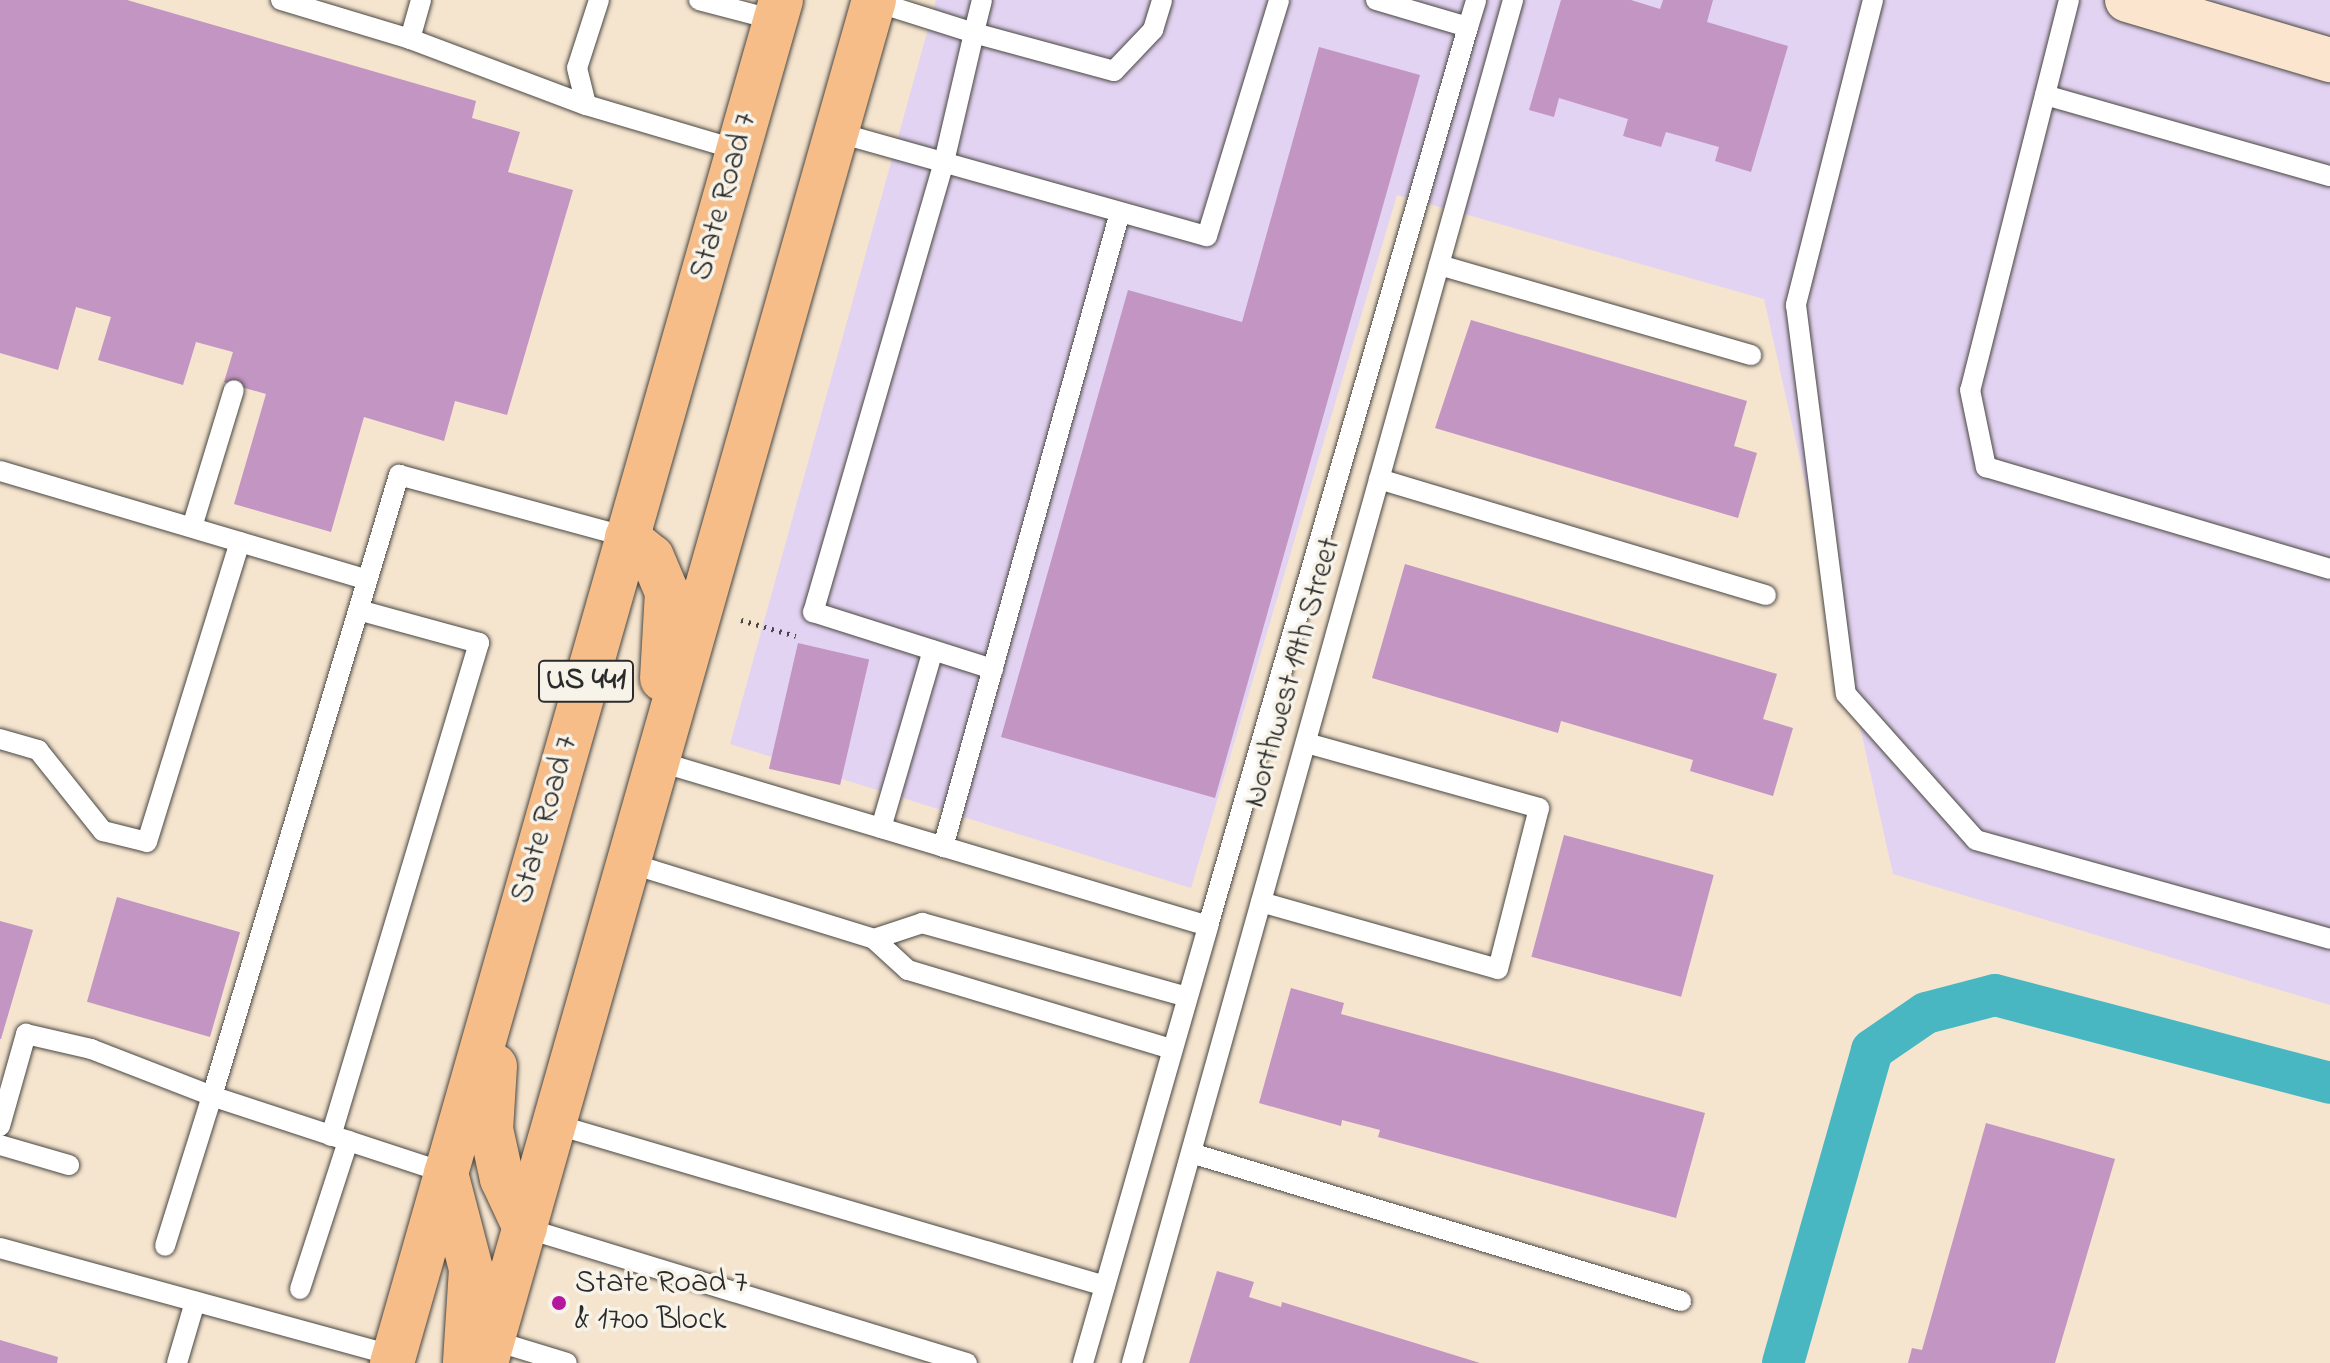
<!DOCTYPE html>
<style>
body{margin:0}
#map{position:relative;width:2330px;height:1363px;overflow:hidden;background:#f5e4ce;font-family:"Indie Flower",sans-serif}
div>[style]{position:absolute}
.built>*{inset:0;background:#e3d3f2}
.canal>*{height:42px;margin:-21px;padding:0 21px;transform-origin:21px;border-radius:21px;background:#48b7c1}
.building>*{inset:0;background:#c295c2;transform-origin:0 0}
.path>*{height:5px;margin-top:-2.5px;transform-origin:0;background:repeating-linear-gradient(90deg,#494743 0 2px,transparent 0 8px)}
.roads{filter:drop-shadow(0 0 2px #494743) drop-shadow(0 0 2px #494743)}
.lane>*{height:20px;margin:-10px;padding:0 10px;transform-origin:10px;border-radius:10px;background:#fff}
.secondary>*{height:44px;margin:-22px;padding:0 22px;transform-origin:22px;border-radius:22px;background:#fce5cf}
.primary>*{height:44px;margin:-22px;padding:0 22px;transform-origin:22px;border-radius:22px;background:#f7bd88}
.dots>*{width:22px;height:22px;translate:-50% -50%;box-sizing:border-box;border:4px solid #f7f3e8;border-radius:50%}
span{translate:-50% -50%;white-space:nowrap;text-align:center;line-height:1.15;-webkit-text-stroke:7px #f7f3e8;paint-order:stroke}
.shield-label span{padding:2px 6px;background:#f7f3e8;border:2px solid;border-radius:6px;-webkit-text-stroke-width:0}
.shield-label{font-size:30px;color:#2b2b2b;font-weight:700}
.street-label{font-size:32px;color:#2b2b2b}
.poi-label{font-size:32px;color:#2b2b2b}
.left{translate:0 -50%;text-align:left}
</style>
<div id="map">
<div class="built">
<div style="clip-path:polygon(936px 0,2330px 0,2330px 1005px,1893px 874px,1764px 299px,1397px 195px,1191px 888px,730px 744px)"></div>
</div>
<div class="canal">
<div style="left:1783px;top:1363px;width:325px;rotate:-74.1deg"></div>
<div style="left:1872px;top:1050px;width:65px;rotate:-34.4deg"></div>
<div style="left:1926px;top:1013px;width:71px;rotate:-14.6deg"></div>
<div style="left:1995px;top:995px;width:346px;rotate:14.7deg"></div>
</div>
<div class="building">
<div style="clip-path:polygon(0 0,127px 0,476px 101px,472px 118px,520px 132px,508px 172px,573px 190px,507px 415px,455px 401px,444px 441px,364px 417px,331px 532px,234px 504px,266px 394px,224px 382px,233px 352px,196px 342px,183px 385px,98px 360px,111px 317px,76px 307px,58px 370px,0 353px)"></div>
<div style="clip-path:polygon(1561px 0,1631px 0,1660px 9px,1663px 0,1713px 0,1707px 22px,1788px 46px,1751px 172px,1715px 161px,1719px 147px,1666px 132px,1661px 147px,1623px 136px,1628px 119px,1559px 98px,1554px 117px,1529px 110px)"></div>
<div style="clip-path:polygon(1319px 47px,1420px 75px,1215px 798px,1001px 737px,1128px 290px,1242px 322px)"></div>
<div style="clip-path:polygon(1471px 320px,1747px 401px,1734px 446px,1757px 453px,1738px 518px,1435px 428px)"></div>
<div style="clip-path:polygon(1405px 564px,1777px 674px,1763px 719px,1793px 728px,1773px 796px,1690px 771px,1693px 760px,1561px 721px,1558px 733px,1372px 678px)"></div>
<div style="left:798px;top:643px;width:73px;height:129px;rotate:13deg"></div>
<div style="left:1564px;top:835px;width:155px;height:126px;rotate:15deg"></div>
<div style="left:117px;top:897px;width:128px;height:109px;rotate:16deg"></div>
<div style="clip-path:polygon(0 921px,33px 930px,1px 1039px,0 1039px)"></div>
<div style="clip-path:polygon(1291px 988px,1344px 1003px,1341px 1014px,1705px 1113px,1676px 1218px,1378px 1137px,1380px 1130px,1342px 1120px,1341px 1126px,1259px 1103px)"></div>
<div style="clip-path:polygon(1986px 1123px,2115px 1159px,2055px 1363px,1908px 1363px,1912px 1348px,1922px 1350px)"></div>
<div style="clip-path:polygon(1217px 1271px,1254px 1282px,1249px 1297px,1281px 1307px,1282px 1302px,1480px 1363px,1189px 1363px)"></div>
<div style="clip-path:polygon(0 1340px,58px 1357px,57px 1363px,0 1363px)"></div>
</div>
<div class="path">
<div style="left:741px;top:620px;width:57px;rotate:16.2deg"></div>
</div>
<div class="roads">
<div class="lane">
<div style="left:281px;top:0;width:135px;rotate:16.8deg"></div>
<div style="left:410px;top:39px;width:41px;rotate:-74.2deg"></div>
<div style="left:599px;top:0;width:71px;rotate:107.9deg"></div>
<div style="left:577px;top:68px;width:38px;rotate:76deg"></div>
<div style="left:586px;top:105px;width:159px;rotate:16.5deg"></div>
<div style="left:699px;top:0;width:79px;rotate:14.7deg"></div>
<div style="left:982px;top:0;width:34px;rotate:104deg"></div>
<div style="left:974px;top:33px;width:145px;rotate:15.2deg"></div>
<div style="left:1114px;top:71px;width:57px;rotate:-46.4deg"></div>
<div style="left:1153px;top:30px;width:31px;rotate:-73deg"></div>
<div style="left:1376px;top:0;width:96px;rotate:16.4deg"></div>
<div style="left:1468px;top:27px;width:28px;rotate:-73deg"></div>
<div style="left:1873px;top:0;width:315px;rotate:104.2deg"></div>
<div style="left:1796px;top:305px;width:392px;rotate:82.7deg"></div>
<div style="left:1846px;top:694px;width:195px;rotate:48.3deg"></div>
<div style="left:1976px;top:840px;width:368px;rotate:15.6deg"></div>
<div style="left:2069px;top:0;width:402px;rotate:104.2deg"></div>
<div style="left:1970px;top:390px;width:79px;rotate:78.3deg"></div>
<div style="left:1986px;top:467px;width:359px;rotate:16.5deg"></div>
<div style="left:873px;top:1px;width:106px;rotate:17.6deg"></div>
<div style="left:974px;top:33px;width:132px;rotate:103.1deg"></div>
<div style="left:944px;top:162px;width:469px;rotate:106.2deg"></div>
<div style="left:813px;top:612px;width:189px;rotate:17.6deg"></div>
<div style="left:410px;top:39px;width:188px;rotate:20.6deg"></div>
<div style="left:2045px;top:95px;width:296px;rotate:15.9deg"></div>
<div style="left:836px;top:132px;width:385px;rotate:15.7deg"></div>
<div style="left:1207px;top:236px;width:247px;rotate:-73deg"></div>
<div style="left:1439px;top:265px;width:325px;rotate:16.1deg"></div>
<div style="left:0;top:471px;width:383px;rotate:16.5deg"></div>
<div style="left:1379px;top:479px;width:404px;rotate:16.7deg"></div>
<div style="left:192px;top:527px;width:143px;rotate:-73deg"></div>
<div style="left:0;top:739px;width:40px;rotate:16deg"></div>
<div style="left:38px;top:750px;width:104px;rotate:51.3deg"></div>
<div style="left:103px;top:831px;width:45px;rotate:14deg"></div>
<div style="left:147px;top:842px;width:314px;rotate:-72.8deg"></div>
<div style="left:657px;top:761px;width:575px;rotate:16.67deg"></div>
<div style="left:1208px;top:926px;width:936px;rotate:-73.87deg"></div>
<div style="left:881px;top:828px;width:185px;rotate:-73.7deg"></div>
<div style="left:943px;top:847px;width:659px;rotate:-74.42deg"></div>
<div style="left:629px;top:863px;width:257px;rotate:17.2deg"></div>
<div style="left:874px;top:939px;width:46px;rotate:42.4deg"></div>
<div style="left:908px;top:970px;width:275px;rotate:16.7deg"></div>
<div style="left:1261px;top:902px;width:246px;rotate:15.8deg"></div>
<div style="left:1498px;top:969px;width:166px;rotate:-75.7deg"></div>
<div style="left:1539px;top:808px;width:242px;rotate:-164.4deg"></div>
<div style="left:874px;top:939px;width:51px;rotate:-18.4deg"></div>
<div style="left:922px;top:923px;width:275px;rotate:15.6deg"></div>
<div style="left:554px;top:1124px;width:574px;rotate:16.38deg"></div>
<div style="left:0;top:1126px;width:96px;rotate:-74.2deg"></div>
<div style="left:26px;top:1034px;width:67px;rotate:13deg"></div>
<div style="left:91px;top:1049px;width:130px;rotate:21.2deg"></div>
<div style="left:212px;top:1096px;width:157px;rotate:107.4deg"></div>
<div style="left:331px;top:1136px;width:515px;rotate:-73.29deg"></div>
<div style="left:479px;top:643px;width:125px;rotate:-164.7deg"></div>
<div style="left:0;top:1145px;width:72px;rotate:16.2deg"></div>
<div style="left:1191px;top:1153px;width:512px;rotate:16.81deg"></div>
<div style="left:446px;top:1173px;width:246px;rotate:-161.8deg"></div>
<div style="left:212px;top:1096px;width:649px;rotate:-73.24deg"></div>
<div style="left:399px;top:475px;width:236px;rotate:15.2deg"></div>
<div style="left:525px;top:1228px;width:462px;rotate:17deg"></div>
<div style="left:0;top:1248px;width:409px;rotate:15.3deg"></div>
<div style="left:300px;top:1289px;width:156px;rotate:-72deg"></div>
<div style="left:492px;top:1340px;width:78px;rotate:17deg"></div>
<div style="left:177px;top:1363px;width:64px;rotate:-73.6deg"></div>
<div style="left:1083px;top:1363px;width:455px;rotate:-74deg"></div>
<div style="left:1132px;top:1363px;width:1415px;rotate:-74.38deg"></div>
</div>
<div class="secondary">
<div style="left:2127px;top:0;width:212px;rotate:16.5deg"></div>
</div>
<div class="primary">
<div style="left:627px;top:537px;width:32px;rotate:39deg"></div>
<div style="left:652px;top:557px;width:38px;rotate:67deg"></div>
<div style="left:667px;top:592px;width:87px;rotate:93.3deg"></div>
<div style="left:495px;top:1066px;width:63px;rotate:93.6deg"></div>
<div style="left:491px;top:1129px;width:51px;rotate:77.6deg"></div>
<div style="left:502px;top:1179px;width:54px;rotate:64.9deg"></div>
<div style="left:446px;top:1173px;width:99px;rotate:75.4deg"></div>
<div style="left:471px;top:1269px;width:94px;rotate:93.7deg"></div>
<div style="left:392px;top:1363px;width:1417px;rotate:-74.07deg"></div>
<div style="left:486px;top:1363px;width:1417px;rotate:-74.11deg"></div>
</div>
</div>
<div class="dots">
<div style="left:559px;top:1303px;background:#b5179e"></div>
</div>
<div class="shield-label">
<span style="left:586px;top:681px">US 441</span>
</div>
<div class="street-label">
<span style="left:725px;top:197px;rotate:-74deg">State Road 7</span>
<span style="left:1294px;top:673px;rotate:-74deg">Northwest 19th Street</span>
<span style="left:546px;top:820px;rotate:-74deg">State Road 7</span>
</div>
<div class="poi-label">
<span class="left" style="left:575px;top:1303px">State Road 7<br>&amp; 1700 Block</span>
</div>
</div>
